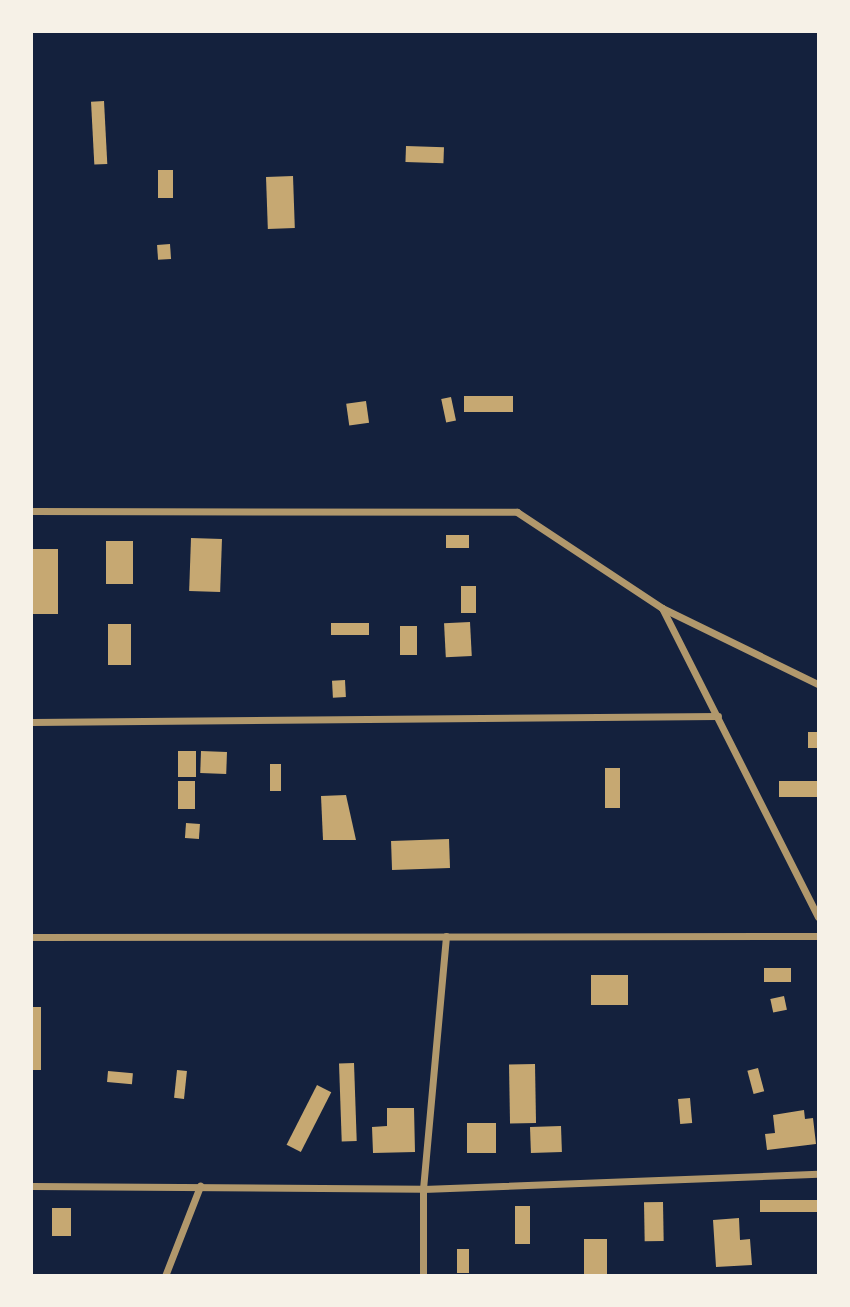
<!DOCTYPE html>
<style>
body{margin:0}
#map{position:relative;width:850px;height:1307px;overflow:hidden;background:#14213d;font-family:"DejaVu Sans",sans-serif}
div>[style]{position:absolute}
.building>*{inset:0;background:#c6a872;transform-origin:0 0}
.minor>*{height:7px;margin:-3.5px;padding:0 3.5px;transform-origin:3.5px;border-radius:3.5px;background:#b1986c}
span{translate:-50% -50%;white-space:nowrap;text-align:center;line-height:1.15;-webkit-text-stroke:6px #f6f1e7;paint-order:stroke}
.frame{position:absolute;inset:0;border:33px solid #f6f1e7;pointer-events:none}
</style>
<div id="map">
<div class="building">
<div style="left:104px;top:101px;width:63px;height:13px;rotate:87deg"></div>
<div style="left:406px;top:146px;width:38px;height:16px;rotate:2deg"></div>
<div style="left:158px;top:170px;width:15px;height:28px"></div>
<div style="left:293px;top:176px;width:52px;height:27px;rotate:88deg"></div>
<div style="left:170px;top:244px;width:15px;height:13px;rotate:86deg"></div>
<div style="left:464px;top:396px;width:49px;height:16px"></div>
<div style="left:451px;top:397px;width:24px;height:10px;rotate:78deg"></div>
<div style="left:366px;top:401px;width:22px;height:20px;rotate:82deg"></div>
<div style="left:446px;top:535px;width:23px;height:13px"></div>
<div style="left:191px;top:538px;width:31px;height:53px;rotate:2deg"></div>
<div style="left:106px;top:541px;width:27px;height:43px"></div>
<div style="left:32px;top:549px;width:26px;height:65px"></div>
<div style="left:461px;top:586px;width:15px;height:27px"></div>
<div style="left:470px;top:622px;width:34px;height:26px;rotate:87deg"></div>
<div style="left:331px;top:623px;width:38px;height:12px"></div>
<div style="left:108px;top:624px;width:23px;height:41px"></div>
<div style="left:400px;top:626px;width:17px;height:29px"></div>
<div style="left:345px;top:680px;width:17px;height:13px;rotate:87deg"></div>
<div style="left:808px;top:732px;width:10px;height:16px"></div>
<div style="left:178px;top:751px;width:18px;height:26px"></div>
<div style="left:201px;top:751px;width:26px;height:22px;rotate:2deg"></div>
<div style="left:270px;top:764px;width:11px;height:27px"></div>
<div style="left:605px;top:768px;width:15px;height:40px"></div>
<div style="left:178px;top:781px;width:17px;height:28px"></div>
<div style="left:818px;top:781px;width:16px;height:39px;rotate:90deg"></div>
<div style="clip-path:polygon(346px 795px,356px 840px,323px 840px,321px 796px)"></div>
<div style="left:186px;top:823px;width:14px;height:15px;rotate:4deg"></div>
<div style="left:449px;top:839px;width:29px;height:58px;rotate:88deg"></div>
<div style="left:764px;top:968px;width:27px;height:14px"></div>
<div style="left:591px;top:975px;width:37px;height:30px"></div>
<div style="left:784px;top:996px;width:14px;height:14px;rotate:78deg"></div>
<div style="left:32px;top:1007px;width:9px;height:63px"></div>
<div style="left:354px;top:1063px;width:78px;height:15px;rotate:88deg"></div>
<div style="left:535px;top:1064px;width:59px;height:26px;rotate:89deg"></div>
<div style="left:758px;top:1068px;width:24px;height:11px;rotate:75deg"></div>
<div style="left:177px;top:1070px;width:10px;height:28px;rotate:6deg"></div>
<div style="left:108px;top:1071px;width:25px;height:11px;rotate:5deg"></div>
<div style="left:317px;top:1085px;width:16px;height:67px;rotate:27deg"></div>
<div style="left:690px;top:1098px;width:25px;height:12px;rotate:85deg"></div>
<div style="clip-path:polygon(387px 1108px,414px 1108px,415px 1152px,373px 1153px,372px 1127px,387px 1126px)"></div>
<div style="clip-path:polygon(804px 1110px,805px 1119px,813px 1118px,816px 1144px,767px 1150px,765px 1134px,775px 1133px,773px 1115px)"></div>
<div style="left:467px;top:1123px;width:29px;height:30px"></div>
<div style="left:561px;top:1126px;width:26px;height:31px;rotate:88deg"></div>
<div style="left:818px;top:1200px;width:12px;height:58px;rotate:90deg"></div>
<div style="left:663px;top:1202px;width:39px;height:19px;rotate:89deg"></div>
<div style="left:515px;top:1206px;width:15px;height:38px"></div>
<div style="left:52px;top:1208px;width:19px;height:28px"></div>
<div style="clip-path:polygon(739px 1218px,740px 1240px,750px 1239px,752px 1265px,716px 1267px,713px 1220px)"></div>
<div style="left:584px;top:1239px;width:23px;height:37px"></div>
<div style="left:457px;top:1249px;width:12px;height:24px"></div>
</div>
<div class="minor">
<div style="left:32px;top:511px;width:485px;rotate:0.1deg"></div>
<div style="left:517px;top:512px;width:174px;rotate:33.5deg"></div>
<div style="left:662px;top:608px;width:174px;rotate:26deg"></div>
<div style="left:662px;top:608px;width:346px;rotate:63.2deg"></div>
<div style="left:32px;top:722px;width:686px;rotate:-0.5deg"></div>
<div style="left:32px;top:937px;width:786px;rotate:-0.07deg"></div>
<div style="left:32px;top:1186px;width:391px;rotate:0.4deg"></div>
<div style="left:423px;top:1189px;width:395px;rotate:-2.2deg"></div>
<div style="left:165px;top:1276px;width:97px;rotate:-68.7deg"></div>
<div style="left:423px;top:1276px;width:87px;rotate:-90deg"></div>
<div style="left:423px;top:1189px;width:254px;rotate:-84.8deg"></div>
</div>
<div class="frame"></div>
</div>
